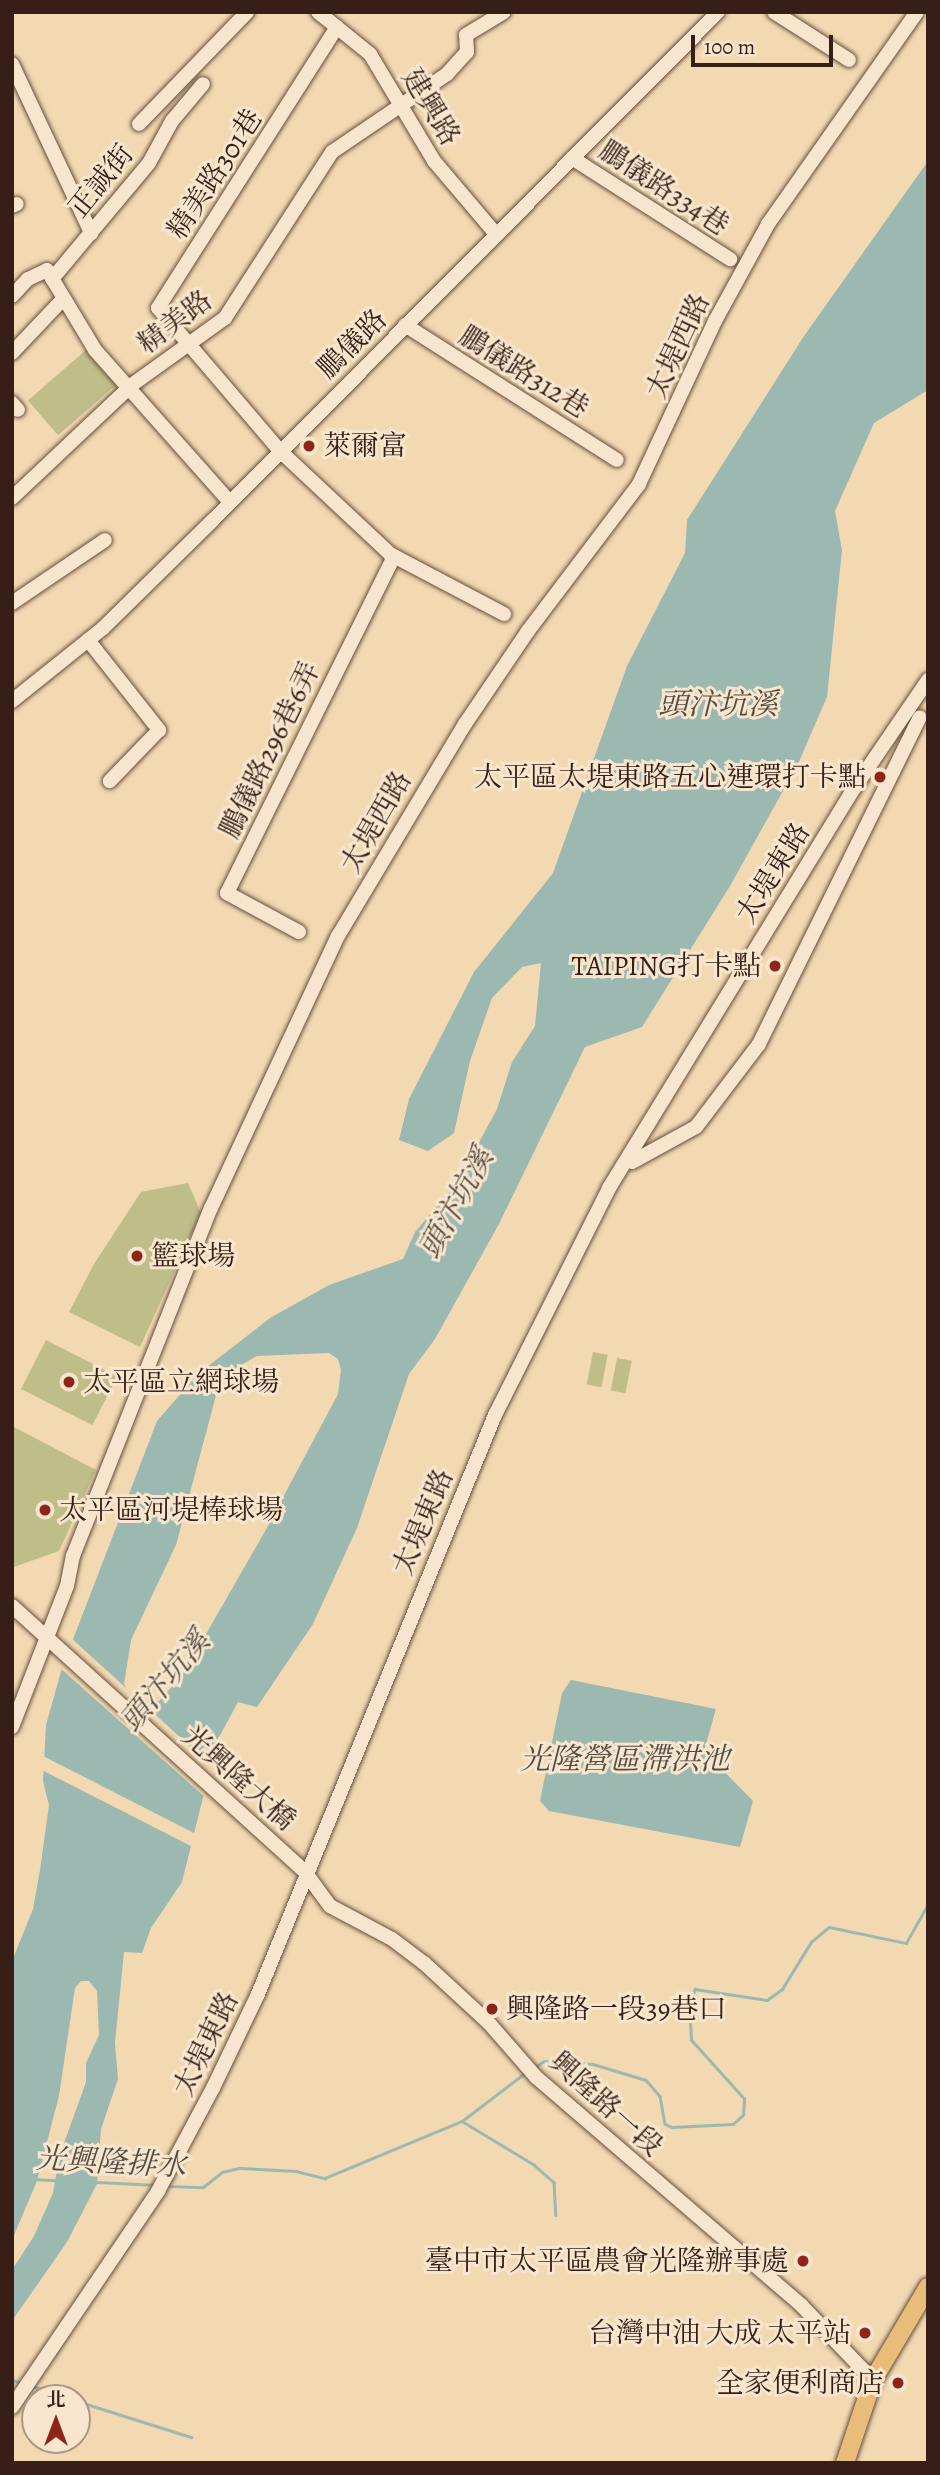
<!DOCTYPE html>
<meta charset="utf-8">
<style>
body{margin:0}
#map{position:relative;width:940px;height:2475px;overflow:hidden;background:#f2d9b2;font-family:Alegreya,"Noto Serif TC",serif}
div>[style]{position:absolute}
.green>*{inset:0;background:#bfbe89;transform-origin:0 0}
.water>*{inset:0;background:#9cb9b1}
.pier>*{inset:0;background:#f2d9b2;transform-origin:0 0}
.stream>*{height:2.5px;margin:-1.25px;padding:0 1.25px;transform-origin:1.25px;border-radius:1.25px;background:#9cb9b1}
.roads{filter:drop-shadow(0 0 2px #664e3e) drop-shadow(0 0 2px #664e3e)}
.minor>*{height:14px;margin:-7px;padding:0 7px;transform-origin:7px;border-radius:7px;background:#f7e6cd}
.major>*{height:18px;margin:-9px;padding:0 9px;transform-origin:9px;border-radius:9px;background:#e9bc79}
.dots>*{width:19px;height:19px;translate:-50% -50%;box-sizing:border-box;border:4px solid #f7e6cd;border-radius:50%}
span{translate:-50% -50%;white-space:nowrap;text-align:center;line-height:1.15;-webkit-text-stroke:6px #f7e6cd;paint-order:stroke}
.street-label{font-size:28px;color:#371f17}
.poi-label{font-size:28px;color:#371f17}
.left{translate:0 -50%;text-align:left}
.right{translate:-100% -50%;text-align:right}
.water-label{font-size:30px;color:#554d45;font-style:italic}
.frame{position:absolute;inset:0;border:14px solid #371f17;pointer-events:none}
.north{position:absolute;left:21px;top:2384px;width:70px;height:70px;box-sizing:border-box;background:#f7e6cd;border:2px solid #aa9684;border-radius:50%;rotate:0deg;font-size:19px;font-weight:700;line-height:28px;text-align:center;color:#371f17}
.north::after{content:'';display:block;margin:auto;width:24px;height:32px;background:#8f2418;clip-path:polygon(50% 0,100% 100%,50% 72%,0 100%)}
.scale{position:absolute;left:691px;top:35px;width:142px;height:32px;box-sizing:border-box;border:4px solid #371f17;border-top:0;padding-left:9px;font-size:21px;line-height:24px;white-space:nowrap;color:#371f17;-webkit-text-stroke:5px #f7e6cd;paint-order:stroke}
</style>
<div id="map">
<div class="green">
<div style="left:86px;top:350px;width:46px;height:77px;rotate:49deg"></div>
<div style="clip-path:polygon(188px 1183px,201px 1213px,140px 1347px,69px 1312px,94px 1264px,141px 1192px)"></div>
<div style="left:46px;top:1340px;width:80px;height:55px;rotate:27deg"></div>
<div style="left:593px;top:1352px;width:15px;height:33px;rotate:11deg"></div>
<div style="left:617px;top:1358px;width:15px;height:33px;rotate:11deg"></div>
<div style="clip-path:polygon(12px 1426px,96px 1470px,59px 1551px,14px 1567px)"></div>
</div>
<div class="water">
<div style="clip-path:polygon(evenodd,928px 161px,928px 390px,874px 423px,835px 511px,842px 550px,827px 697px,798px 764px,730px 886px,642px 1027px,585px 1047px,499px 1224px,435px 1339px,409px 1374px,357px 1528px,313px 1624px,257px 1707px,238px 1702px,217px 1741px,182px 1882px,151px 1928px,142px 1953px,124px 1952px,115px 2043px,118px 2079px,101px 2129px,97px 2184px,67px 2242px,12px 2321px,12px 2270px,34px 2236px,53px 2193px,59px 2157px,86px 2082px,86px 2063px,99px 2035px,97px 1991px,89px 1981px,81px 1981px,75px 1988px,59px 2096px,37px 2181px,12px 2240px,12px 1961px,33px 1909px,40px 1870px,49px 1805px,43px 1781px,46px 1725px,62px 1668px,157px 1421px,198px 1374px,270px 1318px,329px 1285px,403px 1259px,415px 1232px,457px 1183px,497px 1109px,512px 1062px,535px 1026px,541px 963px,522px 967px,492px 998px,470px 1061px,454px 1133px,428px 1151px,399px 1140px,409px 1099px,474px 972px,553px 873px,627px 666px,685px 553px,687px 520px,804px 336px,928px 161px,329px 1353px,338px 1359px,341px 1370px,338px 1394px,264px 1533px,183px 1674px,159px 1701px,133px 1701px,124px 1684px,131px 1640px,176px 1545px,221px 1377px,257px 1356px,329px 1353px)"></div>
<div style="clip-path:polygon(571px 1680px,716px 1709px,704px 1751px,753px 1801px,740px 1847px,549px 1811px,540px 1801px,562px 1693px)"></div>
</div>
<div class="pier">
<div style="clip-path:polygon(70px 1637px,214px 1768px,207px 1799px,59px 1667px)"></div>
<div style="left:41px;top:1755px;width:176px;height:13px;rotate:27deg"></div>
</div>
<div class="stream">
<div style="left:533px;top:2068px;width:13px;rotate:-32deg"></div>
<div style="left:544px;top:2061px;width:49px;rotate:3.5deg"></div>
<div style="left:593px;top:2064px;width:55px;rotate:16.8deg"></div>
<div style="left:646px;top:2080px;width:21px;rotate:49deg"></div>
<div style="left:660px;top:2096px;width:28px;rotate:80deg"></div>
<div style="left:665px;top:2124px;width:8px;rotate:23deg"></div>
<div style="left:672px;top:2127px;width:61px;rotate:-2.8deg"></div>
<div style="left:733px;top:2124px;width:13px;rotate:-42deg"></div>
<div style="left:743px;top:2115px;width:16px;rotate:-86deg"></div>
<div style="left:744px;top:2099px;width:79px;rotate:-131.9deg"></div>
<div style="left:691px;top:2040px;width:34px;rotate:-93deg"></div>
<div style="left:689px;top:2006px;width:18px;rotate:-71deg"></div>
<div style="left:695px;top:1989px;width:73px;rotate:8.7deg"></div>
<div style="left:767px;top:2000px;width:19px;rotate:-36deg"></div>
<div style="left:782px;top:1989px;width:55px;rotate:-58.3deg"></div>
<div style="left:811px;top:1942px;width:23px;rotate:-40deg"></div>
<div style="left:829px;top:1927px;width:79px;rotate:11.7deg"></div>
<div style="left:906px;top:1943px;width:45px;rotate:-60.6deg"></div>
<div style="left:462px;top:2121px;width:83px;rotate:31.2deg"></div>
<div style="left:533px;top:2164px;width:28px;rotate:41deg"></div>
<div style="left:554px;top:2182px;width:33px;rotate:87deg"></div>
<div style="left:34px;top:2179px;width:22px;rotate:3deg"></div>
<div style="left:97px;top:2182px;width:60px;rotate:2.9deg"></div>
<div style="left:167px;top:2186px;width:36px;rotate:2deg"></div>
<div style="left:203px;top:2187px;width:24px;rotate:-38deg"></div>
<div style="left:222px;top:2172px;width:18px;rotate:-13deg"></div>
<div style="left:240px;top:2168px;width:56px;rotate:3.1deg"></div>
<div style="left:296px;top:2171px;width:30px;rotate:14deg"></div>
<div style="left:325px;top:2178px;width:148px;rotate:-22.6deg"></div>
<div style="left:462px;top:2121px;width:79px;rotate:-37.3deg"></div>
<div style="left:12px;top:2380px;width:10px;rotate:17deg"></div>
<div style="left:32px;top:2386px;width:39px;rotate:18deg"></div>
<div style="left:77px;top:2401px;width:120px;rotate:17.5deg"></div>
</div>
<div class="roads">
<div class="minor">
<div style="left:318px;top:12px;width:67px;rotate:38.9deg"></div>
<div style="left:370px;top:54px;width:125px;rotate:59.1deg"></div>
<div style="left:434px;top:161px;width:96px;rotate:49.7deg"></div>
<div style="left:774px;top:12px;width:89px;rotate:32.6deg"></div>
<div style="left:337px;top:27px;width:333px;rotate:122.5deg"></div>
<div style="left:158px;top:308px;width:188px;rotate:49.5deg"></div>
<div style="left:280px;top:451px;width:151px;rotate:43.1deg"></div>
<div style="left:390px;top:554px;width:129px;rotate:27.8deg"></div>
<div style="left:12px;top:64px;width:187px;rotate:64.9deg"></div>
<div style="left:139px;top:124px;width:156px;rotate:-46deg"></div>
<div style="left:572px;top:158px;width:188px;rotate:32.6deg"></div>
<div style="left:12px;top:206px;width:5px;rotate:-22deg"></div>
<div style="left:52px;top:279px;width:151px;rotate:-50.1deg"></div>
<div style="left:149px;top:163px;width:48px;rotate:-61.3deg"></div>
<div style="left:172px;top:121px;width:48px;rotate:-50deg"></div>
<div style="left:12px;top:296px;width:23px;rotate:-47deg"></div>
<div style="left:28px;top:279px;width:21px;rotate:-25deg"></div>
<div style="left:47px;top:270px;width:93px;rotate:59deg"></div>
<div style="left:95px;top:350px;width:202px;rotate:48.4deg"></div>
<div style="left:405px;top:325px;width:251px;rotate:32.5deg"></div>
<div style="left:12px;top:353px;width:74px;rotate:-46.6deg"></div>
<div style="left:12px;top:403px;width:9px;rotate:49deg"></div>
<div style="left:12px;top:498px;width:166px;rotate:-43.3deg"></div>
<div style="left:133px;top:384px;width:113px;rotate:-35.7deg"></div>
<div style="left:225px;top:318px;width:197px;rotate:-57.2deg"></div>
<div style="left:332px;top:152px;width:139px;rotate:-34.1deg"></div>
<div style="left:447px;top:74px;width:30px;rotate:-48deg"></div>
<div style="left:467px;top:52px;width:17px;rotate:-93deg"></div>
<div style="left:466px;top:35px;width:44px;rotate:-31.2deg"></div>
<div style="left:12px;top:603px;width:112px;rotate:-34.1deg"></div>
<div style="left:88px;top:640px;width:115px;rotate:51.7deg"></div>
<div style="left:159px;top:730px;width:71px;rotate:133.9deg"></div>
<div style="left:12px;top:701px;width:117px;rotate:-38.7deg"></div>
<div style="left:103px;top:628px;width:154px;rotate:-44.5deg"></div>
<div style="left:213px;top:520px;width:716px;rotate:-45.17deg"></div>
<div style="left:299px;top:932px;width:82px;rotate:-151.6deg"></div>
<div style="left:227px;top:893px;width:376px;rotate:-63.6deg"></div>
<div style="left:632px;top:1162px;width:73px;rotate:-28.7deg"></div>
<div style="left:696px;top:1127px;width:104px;rotate:-52.8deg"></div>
<div style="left:759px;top:1044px;width:364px;rotate:-63.8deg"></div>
<div style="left:12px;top:1606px;width:396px;rotate:42.2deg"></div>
<div style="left:305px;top:1872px;width:42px;rotate:53.7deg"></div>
<div style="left:330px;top:1906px;width:70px;rotate:28deg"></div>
<div style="left:392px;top:1939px;width:40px;rotate:37deg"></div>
<div style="left:424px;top:1963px;width:87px;rotate:42.7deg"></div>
<div style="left:488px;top:2022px;width:73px;rotate:48.9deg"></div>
<div style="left:536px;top:2077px;width:350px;rotate:40.7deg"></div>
<div style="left:801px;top:2305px;width:104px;rotate:46.2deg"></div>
<div style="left:12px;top:1727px;width:151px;rotate:-68.7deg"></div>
<div style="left:67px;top:1586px;width:31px;rotate:-79deg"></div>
<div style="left:73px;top:1556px;width:374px;rotate:-68.4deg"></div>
<div style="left:211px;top:1208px;width:300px;rotate:-65deg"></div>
<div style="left:338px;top:936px;width:247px;rotate:-59.1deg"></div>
<div style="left:465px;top:724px;width:112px;rotate:-55.9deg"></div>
<div style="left:528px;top:631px;width:184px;rotate:-52.9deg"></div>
<div style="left:639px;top:484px;width:180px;rotate:-65deg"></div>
<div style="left:715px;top:321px;width:111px;rotate:-61.3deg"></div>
<div style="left:768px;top:224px;width:259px;rotate:-54.9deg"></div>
<div style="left:12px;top:2407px;width:261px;rotate:-55.9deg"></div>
<div style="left:158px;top:2191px;width:117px;rotate:-61.9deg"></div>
<div style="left:213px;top:2088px;width:104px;rotate:-64.4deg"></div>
<div style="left:258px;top:1994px;width:626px;rotate:-67.74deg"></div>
<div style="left:495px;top:1415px;width:254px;rotate:-63.3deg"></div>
<div style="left:609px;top:1188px;width:470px;rotate:-58.5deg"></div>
<div style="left:855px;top:787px;width:130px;rotate:-55.7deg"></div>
</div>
<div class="major">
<div style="left:845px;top:2463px;width:88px;rotate:-71.4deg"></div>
<div style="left:873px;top:2380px;width:108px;rotate:-59.4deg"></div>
</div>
</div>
<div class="dots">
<div style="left:309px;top:446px;background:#8f2418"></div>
<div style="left:880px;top:777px;background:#8f2418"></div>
<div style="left:775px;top:966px;background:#8f2418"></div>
<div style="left:137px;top:1256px;background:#8f2418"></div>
<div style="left:69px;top:1382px;background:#8f2418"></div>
<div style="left:45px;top:1510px;background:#8f2418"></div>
<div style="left:492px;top:2009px;background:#8f2418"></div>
<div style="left:803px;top:2261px;background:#8f2418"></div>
<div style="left:865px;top:2333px;background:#8f2418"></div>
<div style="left:898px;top:2383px;background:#8f2418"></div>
</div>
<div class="street-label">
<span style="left:431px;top:107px;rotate:59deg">建興路</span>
<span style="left:215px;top:174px;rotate:-57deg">精美路301巷</span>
<span style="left:101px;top:181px;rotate:-51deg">正誠街</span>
<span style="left:664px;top:188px;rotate:33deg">鵬儀路334巷</span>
<span style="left:175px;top:322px;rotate:-37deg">精美路</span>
<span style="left:352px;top:344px;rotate:-45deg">鵬儀路</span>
<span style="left:678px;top:346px;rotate:-65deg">太堤西路</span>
<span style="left:524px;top:372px;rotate:32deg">鵬儀路312巷</span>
<span style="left:270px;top:750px;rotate:-64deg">鵬儀路296巷6弄</span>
<span style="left:376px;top:822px;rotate:-60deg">太堤西路</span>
<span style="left:773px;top:873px;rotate:-58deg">太堤東路</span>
<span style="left:423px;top:1522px;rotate:-67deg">太堤東路</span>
<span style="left:239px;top:1778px;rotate:42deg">光興隆大橋</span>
<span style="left:206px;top:2044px;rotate:-64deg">太堤東路</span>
<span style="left:606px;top:2104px;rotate:42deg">興隆路一段</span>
</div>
<div class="poi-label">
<span class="left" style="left:323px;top:446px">萊爾富</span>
<span class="right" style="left:866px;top:777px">太平區太堤東路五心連環打卡點</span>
<span class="right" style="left:761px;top:966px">TAIPING打卡點</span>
<span class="left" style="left:151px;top:1256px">籃球場</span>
<span class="left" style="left:83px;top:1382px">太平區立網球場</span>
<span class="left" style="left:59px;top:1510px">太平區河堤棒球場</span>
<span class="left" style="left:506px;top:2009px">興隆路一段39巷口</span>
<span class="right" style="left:789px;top:2261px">臺中市太平區農會光隆辦事處</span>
<span class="right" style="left:851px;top:2333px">台灣中油 大成 太平站</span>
<span class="right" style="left:884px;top:2383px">全家便利商店</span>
</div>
<div class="water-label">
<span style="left:718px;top:704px">頭汴坑溪</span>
<span style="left:456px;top:1203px;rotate:-61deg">頭汴坑溪</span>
<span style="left:165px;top:1681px;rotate:-50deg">頭汴坑溪</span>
<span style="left:625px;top:1759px">光隆營區滯洪池</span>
<span style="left:111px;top:2162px;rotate:3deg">光興隆排水</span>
</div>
<div class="frame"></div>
<div class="north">北</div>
<div class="scale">100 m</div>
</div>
